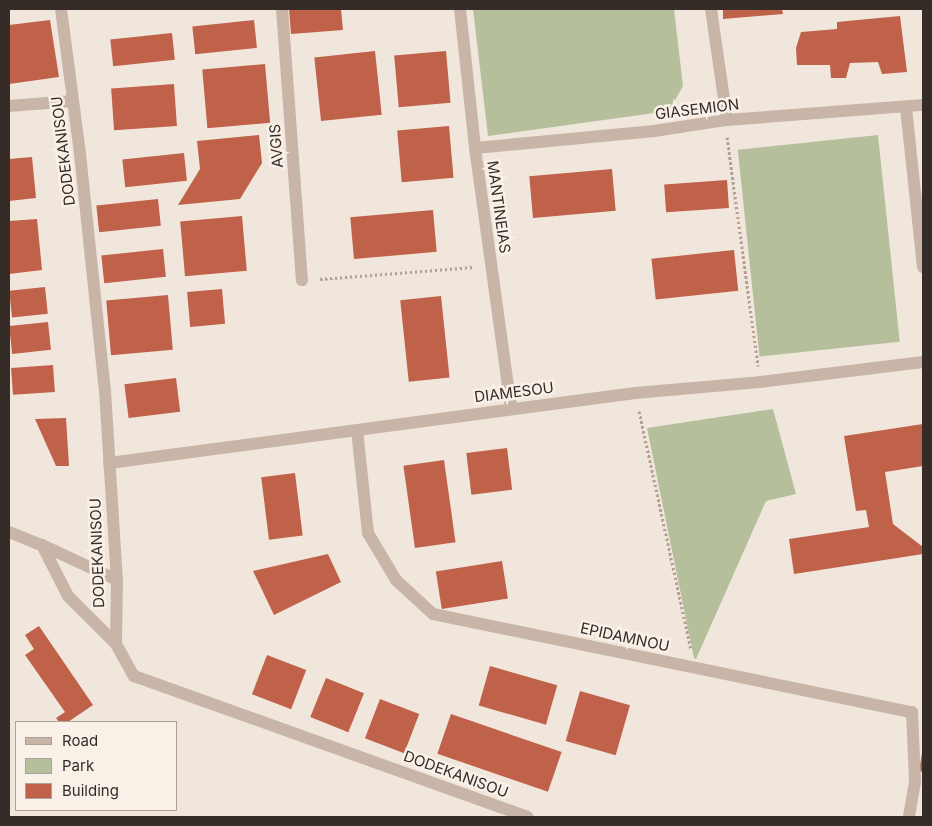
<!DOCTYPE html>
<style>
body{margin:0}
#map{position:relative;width:932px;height:826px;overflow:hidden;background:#f1e6dc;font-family:Inter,sans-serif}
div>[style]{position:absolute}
.green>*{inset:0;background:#b5bf9c;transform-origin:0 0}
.building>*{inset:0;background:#c0614a;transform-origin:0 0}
.path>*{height:3px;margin-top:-1.5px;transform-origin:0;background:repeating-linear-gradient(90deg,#b49f93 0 2.5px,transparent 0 5px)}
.minor>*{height:12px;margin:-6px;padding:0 6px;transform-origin:6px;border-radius:6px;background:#c8b5a8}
span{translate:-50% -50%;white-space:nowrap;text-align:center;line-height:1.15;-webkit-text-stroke:5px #f9f0e8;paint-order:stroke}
.street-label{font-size:15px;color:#352c28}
.frame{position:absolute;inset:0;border:10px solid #352c28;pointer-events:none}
.legend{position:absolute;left:15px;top:721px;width:162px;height:90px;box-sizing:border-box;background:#f9f0e8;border:1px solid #aba29b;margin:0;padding:6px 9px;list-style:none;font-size:15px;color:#352c28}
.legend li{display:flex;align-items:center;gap:10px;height:25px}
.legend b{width:25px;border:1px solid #aba29b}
</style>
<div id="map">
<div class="green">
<div style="clip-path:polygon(473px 9px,674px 9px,683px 86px,669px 111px,488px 136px)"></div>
<div style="left:878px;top:135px;width:208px;height:141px;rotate:84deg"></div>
<div style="clip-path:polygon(773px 409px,796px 494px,766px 501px,696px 659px,694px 658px,647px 428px)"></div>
</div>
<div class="building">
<div style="clip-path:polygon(289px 9px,341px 9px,343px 30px,291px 34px)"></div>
<div style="clip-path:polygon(723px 9px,782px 9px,783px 14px,723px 19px)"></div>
<div style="clip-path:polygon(900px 16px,907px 72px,882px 74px,878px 62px,850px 63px,846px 78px,831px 78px,830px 65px,797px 65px,796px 48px,801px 32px,837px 29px,837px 22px)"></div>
<div style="clip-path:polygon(50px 20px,59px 77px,9px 84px,9px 25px)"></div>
<div style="left:254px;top:20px;width:28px;height:62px;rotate:84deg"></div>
<div style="left:172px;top:33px;width:27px;height:62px;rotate:84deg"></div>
<div style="left:375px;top:51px;width:64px;height:61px;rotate:84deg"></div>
<div style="left:446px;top:51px;width:52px;height:52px;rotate:85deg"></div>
<div style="left:265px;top:64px;width:59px;height:63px;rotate:85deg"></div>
<div style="left:174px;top:84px;width:42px;height:63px;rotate:86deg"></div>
<div style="left:449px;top:126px;width:52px;height:52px;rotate:85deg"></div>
<div style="clip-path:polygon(259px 135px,262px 163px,240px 199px,178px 205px,200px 169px,197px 141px)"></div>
<div style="left:184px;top:153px;width:28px;height:62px;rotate:84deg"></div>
<div style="clip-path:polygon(32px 157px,36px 198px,9px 201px,9px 159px)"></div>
<div style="left:612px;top:169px;width:42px;height:83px;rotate:85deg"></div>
<div style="left:727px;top:180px;width:28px;height:63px;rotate:86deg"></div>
<div style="left:158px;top:199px;width:27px;height:62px;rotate:84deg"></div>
<div style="left:433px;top:210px;width:42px;height:83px;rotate:85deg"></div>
<div style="left:242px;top:216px;width:55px;height:62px;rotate:85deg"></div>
<div style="clip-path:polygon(37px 219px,42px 270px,9px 274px,9px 221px)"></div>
<div style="left:163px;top:249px;width:28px;height:62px;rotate:84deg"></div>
<div style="left:734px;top:250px;width:41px;height:83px;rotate:84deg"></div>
<div style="left:45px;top:287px;width:27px;height:36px;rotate:84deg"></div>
<div style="left:222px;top:289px;width:35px;height:35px;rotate:85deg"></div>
<div style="left:168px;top:295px;width:55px;height:62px;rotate:85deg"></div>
<div style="left:441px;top:296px;width:82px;height:41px;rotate:84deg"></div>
<div style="left:48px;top:322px;width:28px;height:39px;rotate:84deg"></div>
<div style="left:53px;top:365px;width:27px;height:42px;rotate:86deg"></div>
<div style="left:176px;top:378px;width:34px;height:52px;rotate:83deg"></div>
<div style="clip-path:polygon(66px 418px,69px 466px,56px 466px,35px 419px)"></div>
<div style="clip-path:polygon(923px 424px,923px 466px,885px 472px,893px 524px,923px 547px,923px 554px,794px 574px,789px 539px,869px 527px,866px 510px,856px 511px,844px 436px)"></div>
<div style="left:507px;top:448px;width:42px;height:41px;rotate:83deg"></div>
<div style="left:444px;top:460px;width:83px;height:41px;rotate:82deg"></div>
<div style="left:295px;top:473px;width:63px;height:34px;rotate:83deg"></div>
<div style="clip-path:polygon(328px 554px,341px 582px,274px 615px,253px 571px)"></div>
<div style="left:502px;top:561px;width:38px;height:67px;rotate:81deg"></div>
<div style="clip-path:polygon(39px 626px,93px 705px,68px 722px,59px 722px,56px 718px,65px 712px,25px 655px,34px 649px,25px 635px)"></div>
<div style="left:267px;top:655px;width:42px;height:42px;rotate:21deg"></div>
<div style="left:490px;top:666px;width:70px;height:41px;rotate:16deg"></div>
<div style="left:326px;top:678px;width:41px;height:42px;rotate:22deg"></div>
<div style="left:580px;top:691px;width:52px;height:52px;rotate:16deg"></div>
<div style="left:380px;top:699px;width:42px;height:42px;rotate:21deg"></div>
<div style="left:451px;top:714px;width:117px;height:42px;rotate:19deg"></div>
<div style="clip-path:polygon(922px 753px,923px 753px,923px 772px,919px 771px)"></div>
</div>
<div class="path">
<div style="left:727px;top:137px;width:231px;rotate:82.3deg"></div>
<div style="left:320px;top:279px;width:155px;rotate:-4.4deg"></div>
<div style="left:639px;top:411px;width:244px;rotate:77.7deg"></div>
</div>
<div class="minor">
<div style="left:61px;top:9px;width:146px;rotate:82.5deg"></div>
<div style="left:80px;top:154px;width:238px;rotate:84deg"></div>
<div style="left:105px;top:391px;width:189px;rotate:86.4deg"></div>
<div style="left:117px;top:580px;width:64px;rotate:90.9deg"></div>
<div style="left:116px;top:644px;width:37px;rotate:61deg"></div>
<div style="left:134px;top:676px;width:418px;rotate:19.7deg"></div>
<div style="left:282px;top:9px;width:272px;rotate:85.8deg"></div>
<div style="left:460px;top:9px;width:140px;rotate:83.8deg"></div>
<div style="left:475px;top:148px;width:263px;rotate:82.1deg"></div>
<div style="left:711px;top:9px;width:112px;rotate:81.8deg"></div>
<div style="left:9px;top:106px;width:64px;rotate:-4.5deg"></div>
<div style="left:906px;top:108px;width:160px;rotate:83.9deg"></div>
<div style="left:475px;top:148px;width:180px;rotate:-5.4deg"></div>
<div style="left:654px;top:131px;width:74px;rotate:-8.6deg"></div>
<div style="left:727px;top:120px;width:197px;rotate:-4.4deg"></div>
<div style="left:357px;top:430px;width:104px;rotate:83.9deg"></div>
<div style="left:368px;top:533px;width:55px;rotate:59.2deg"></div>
<div style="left:396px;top:580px;width:50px;rotate:42.6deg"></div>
<div style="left:433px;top:614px;width:489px;rotate:11.6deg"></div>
<div style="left:912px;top:712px;width:70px;rotate:87.5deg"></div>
<div style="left:915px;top:782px;width:36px;rotate:100deg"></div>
<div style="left:109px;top:463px;width:531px;rotate:-7.58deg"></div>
<div style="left:635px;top:393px;width:125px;rotate:-5deg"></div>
<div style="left:760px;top:382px;width:164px;rotate:-7deg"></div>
<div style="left:9px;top:532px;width:35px;rotate:22deg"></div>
<div style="left:42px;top:545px;width:83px;rotate:25deg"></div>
<div style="left:42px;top:545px;width:57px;rotate:63deg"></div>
<div style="left:68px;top:596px;width:68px;rotate:45deg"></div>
</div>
<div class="street-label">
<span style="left:697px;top:109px;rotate:-7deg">GIASEMION</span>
<span style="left:276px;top:146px;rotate:-94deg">AVGIS</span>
<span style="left:63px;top:151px;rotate:-97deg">DODEKANISOU</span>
<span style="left:499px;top:207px;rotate:82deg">MANTINEIAS</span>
<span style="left:514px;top:392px;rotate:-7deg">DIAMESOU</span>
<span style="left:97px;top:553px;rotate:-92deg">DODEKANISOU</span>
<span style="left:625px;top:637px;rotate:12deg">EPIDAMNOU</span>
<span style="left:456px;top:774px;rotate:20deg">DODEKANISOU</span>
</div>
<div class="frame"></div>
<ul class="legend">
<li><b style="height:6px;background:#c8b5a8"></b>Road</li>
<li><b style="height:14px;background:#b5bf9c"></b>Park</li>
<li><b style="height:14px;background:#c0614a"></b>Building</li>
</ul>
</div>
